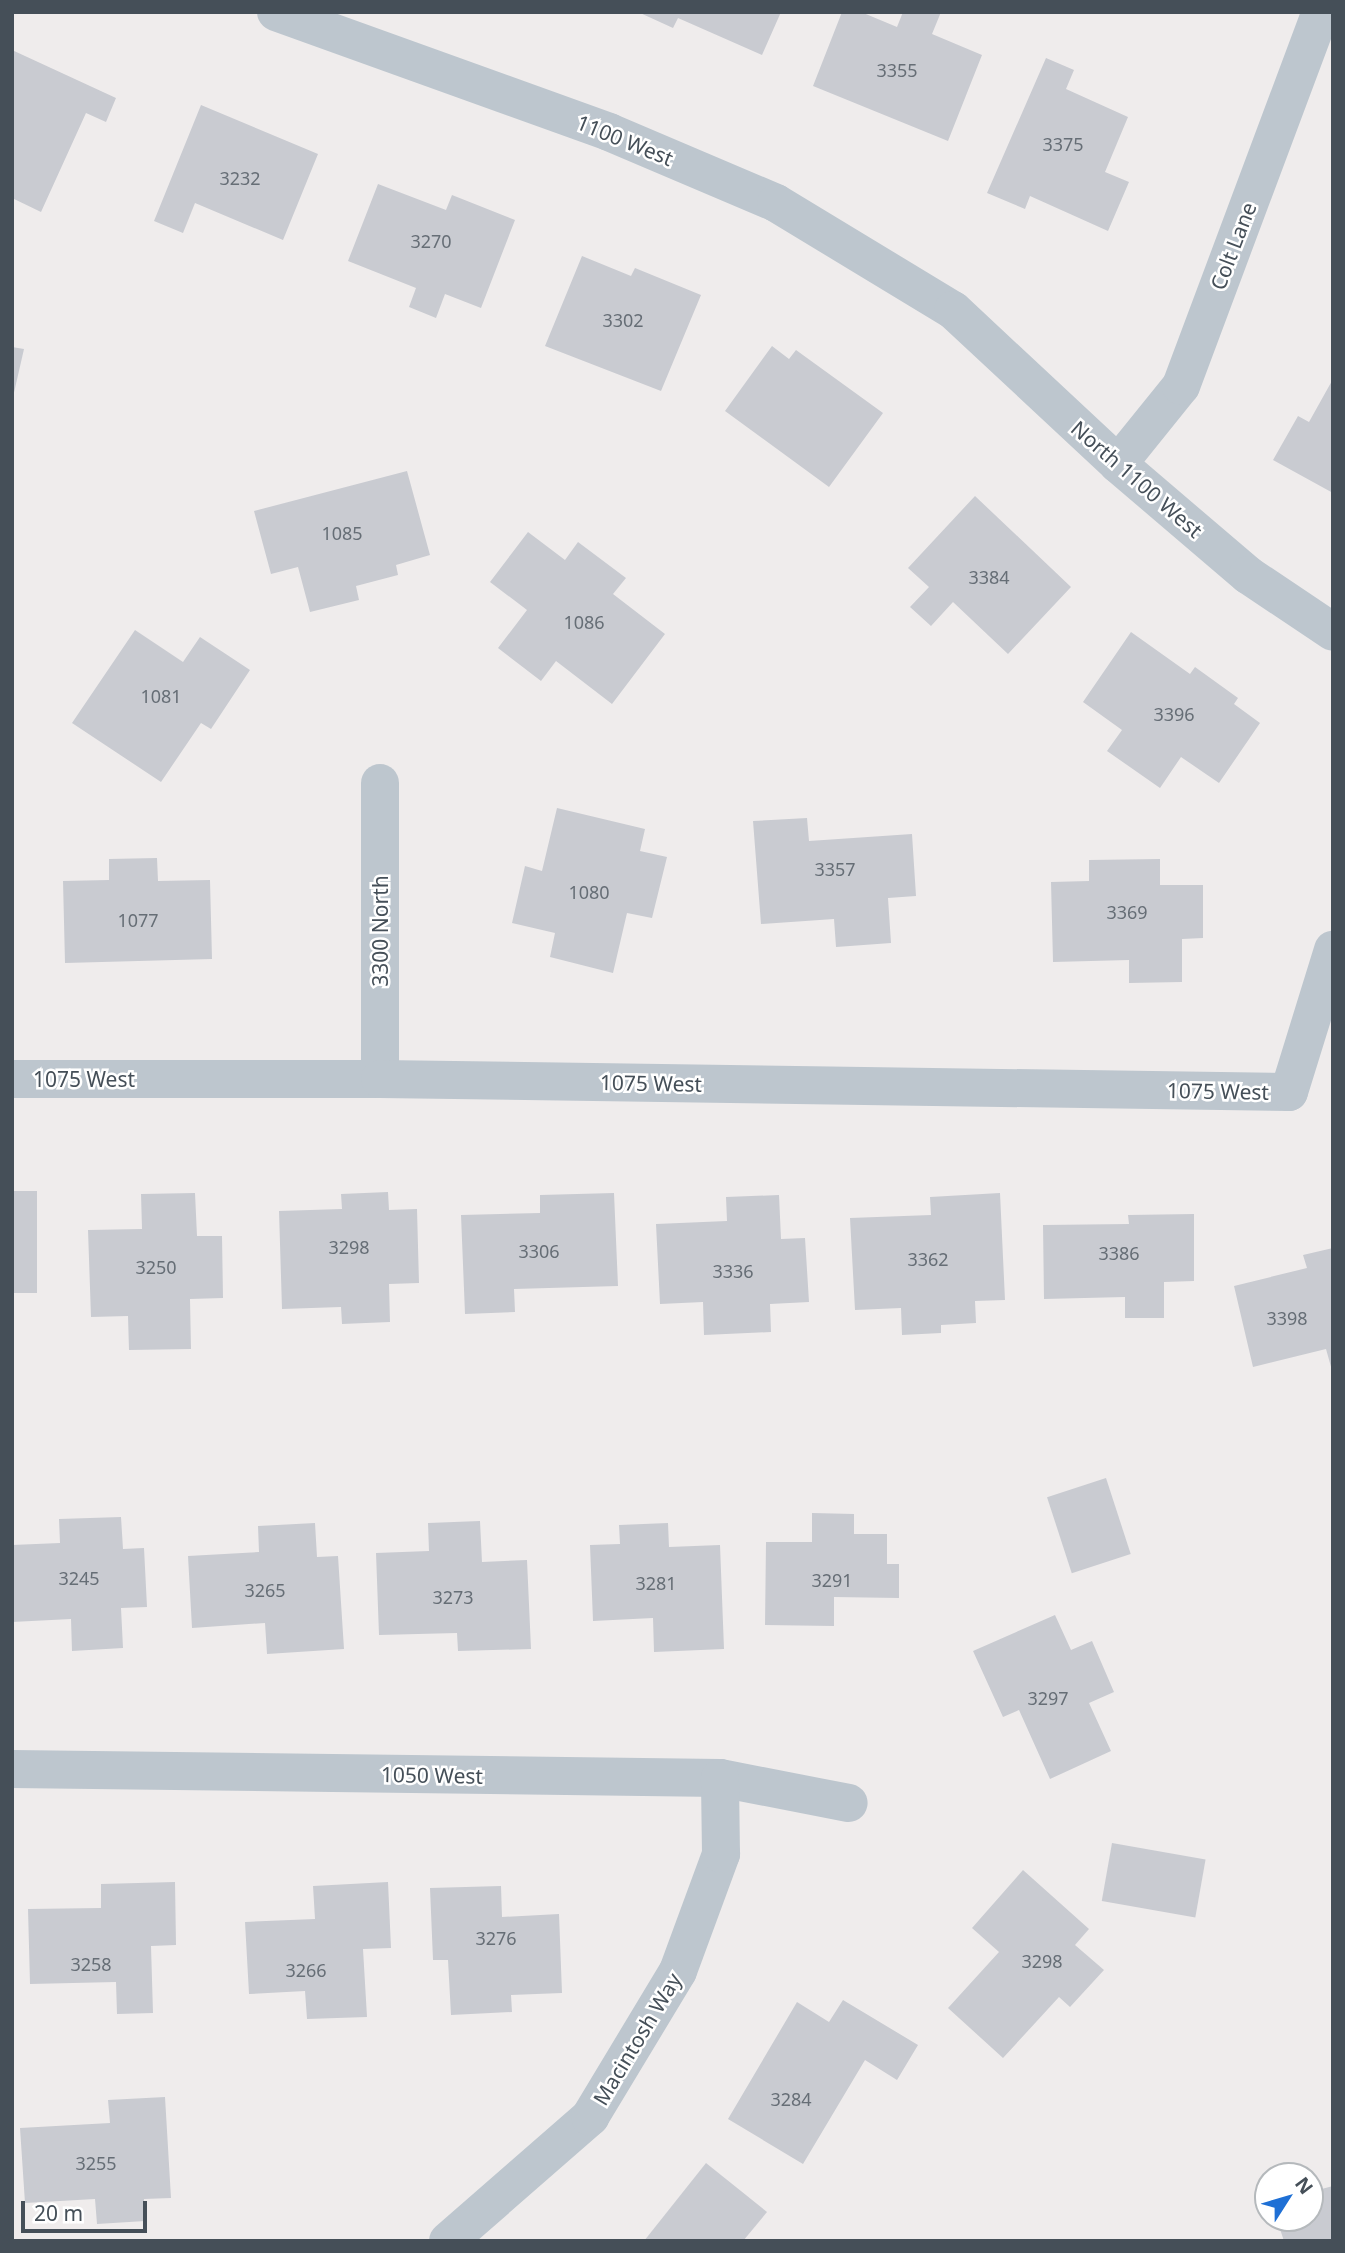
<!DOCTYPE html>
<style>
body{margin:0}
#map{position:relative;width:1345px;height:2253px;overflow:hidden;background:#efecec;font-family:"Noto Sans",sans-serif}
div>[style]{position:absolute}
.building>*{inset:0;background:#c9cbd1;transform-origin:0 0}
.street>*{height:38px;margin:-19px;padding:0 19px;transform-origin:19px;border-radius:19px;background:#bdc6ce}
span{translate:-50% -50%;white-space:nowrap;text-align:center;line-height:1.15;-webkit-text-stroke:5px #fff;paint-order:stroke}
.number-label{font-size:18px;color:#666e76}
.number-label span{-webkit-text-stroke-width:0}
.street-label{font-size:21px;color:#454f58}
.frame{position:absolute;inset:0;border:14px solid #454f58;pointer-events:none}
.north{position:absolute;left:1254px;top:2162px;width:70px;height:70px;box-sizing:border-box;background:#fff;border:2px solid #b5b9bc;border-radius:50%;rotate:53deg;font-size:19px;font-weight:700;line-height:28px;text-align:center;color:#454f58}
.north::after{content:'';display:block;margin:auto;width:24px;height:32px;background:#1f70d5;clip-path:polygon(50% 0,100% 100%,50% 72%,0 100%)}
.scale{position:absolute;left:21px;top:2201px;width:126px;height:32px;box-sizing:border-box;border:4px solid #454f58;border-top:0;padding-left:9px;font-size:21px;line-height:24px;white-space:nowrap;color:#454f58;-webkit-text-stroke:5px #fff;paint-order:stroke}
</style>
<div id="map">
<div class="building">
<div style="clip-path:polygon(638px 12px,781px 12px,762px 55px,678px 18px,673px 28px)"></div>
<div style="clip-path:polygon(842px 12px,861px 12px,897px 27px,903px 12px,941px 12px,932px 34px,982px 55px,948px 141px,813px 86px)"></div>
<div style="clip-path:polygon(12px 50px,116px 98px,106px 122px,86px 113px,41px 212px,12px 198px)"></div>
<div style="clip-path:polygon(1046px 58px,1074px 70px,1066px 89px,1128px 117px,1105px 172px,1129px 182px,1108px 231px,1030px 196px,1025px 209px,987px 193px)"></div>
<div style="clip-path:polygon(201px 105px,318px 154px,283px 240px,195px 203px,183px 233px,154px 221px)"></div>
<div style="clip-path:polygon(378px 184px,446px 210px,452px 195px,515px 220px,481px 308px,445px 294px,436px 318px,409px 307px,416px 288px,348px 261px)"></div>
<div style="clip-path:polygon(582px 256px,631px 276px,635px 268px,701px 295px,661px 391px,545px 346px)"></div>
<div style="clip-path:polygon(772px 346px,789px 359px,796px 350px,883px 413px,829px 487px,725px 411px)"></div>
<div style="clip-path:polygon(12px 347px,24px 349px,13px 397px,12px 397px)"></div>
<div style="clip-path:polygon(1333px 379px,1333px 493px,1273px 460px,1298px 416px,1309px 422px)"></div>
<div style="clip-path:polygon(407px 471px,430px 555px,396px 565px,398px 575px,356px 586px,359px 600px,310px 612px,298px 567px,271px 574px,254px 511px)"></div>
<div style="clip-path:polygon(975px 496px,1071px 587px,1008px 654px,953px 602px,931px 626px,910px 607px,929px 587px,908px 568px)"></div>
<div style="clip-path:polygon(528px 532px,565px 560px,578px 542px,626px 578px,613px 594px,665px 634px,612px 704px,556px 661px,541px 681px,498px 648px,527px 610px,490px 582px)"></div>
<div style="clip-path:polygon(135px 630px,183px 662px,200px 637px,250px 670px,211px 729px,201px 723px,161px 782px,72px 723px)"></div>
<div style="clip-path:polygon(1131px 632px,1190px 674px,1195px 667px,1238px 698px,1234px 704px,1260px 723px,1219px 783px,1181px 757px,1160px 788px,1107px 751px,1122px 730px,1083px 702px)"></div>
<div style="clip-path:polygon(557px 808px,645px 829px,640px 851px,667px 857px,652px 918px,627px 913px,613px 973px,550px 957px,555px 933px,512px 923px,525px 866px,542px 871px)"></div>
<div style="clip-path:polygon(807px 818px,809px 841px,912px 834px,916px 896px,888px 898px,891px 943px,836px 947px,834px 919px,761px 924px,753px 821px)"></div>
<div style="clip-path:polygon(157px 858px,158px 881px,210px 880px,212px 959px,65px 963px,63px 881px,109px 880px,109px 859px)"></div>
<div style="clip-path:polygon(1160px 859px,1160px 885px,1203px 885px,1203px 938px,1182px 939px,1182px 982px,1129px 983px,1129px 960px,1053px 962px,1051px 882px,1089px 881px,1089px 860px)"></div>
<div style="left:12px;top:1191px;width:25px;height:102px"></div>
<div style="clip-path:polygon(388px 1192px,389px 1210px,417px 1209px,419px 1283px,389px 1284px,390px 1322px,342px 1324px,341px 1307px,282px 1309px,279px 1211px,342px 1209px,341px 1194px)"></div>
<div style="clip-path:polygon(195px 1193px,197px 1236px,222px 1236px,223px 1298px,190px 1299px,191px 1349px,129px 1350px,128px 1316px,91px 1317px,88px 1230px,142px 1229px,141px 1194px)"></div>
<div style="clip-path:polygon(614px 1193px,618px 1286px,514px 1289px,515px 1312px,465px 1314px,461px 1215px,540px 1213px,540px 1195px)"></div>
<div style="clip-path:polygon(1000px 1193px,1005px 1300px,975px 1301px,976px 1323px,941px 1325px,941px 1333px,902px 1335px,901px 1308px,855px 1310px,850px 1218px,931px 1215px,930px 1197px)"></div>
<div style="clip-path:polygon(779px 1195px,781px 1239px,805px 1238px,809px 1302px,770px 1304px,771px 1332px,704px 1335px,703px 1302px,660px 1304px,656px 1224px,727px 1221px,726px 1197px)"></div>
<div style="clip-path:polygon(1194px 1214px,1194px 1281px,1164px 1282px,1164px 1318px,1125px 1318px,1125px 1297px,1044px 1299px,1043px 1225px,1129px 1224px,1128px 1215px)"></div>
<div style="clip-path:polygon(1333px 1248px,1333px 1374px,1326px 1349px,1253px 1367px,1234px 1286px,1307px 1268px,1303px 1255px)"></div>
<div style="left:1106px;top:1478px;width:80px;height:62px;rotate:72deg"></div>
<div style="clip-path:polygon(812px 1513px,854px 1514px,854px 1534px,887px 1534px,887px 1564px,899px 1564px,899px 1598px,834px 1597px,834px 1626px,765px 1625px,766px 1542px,812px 1542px)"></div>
<div style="clip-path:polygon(121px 1517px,123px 1549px,144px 1548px,147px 1607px,121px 1608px,123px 1648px,72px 1651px,71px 1619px,12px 1622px,12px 1545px,60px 1543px,59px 1519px)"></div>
<div style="clip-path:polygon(480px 1521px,482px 1562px,527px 1560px,531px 1649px,458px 1651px,457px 1633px,379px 1635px,376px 1553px,429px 1551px,428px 1523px)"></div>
<div style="clip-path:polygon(315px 1523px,317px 1557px,338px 1556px,344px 1649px,267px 1654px,265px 1623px,192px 1628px,188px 1556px,259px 1552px,258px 1526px)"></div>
<div style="clip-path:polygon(668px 1523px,669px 1547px,720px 1545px,724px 1649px,654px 1652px,653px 1618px,593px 1621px,590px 1545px,620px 1544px,619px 1525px)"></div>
<div style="clip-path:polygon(1055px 1615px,1071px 1650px,1092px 1641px,1114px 1692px,1089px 1703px,1111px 1751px,1050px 1779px,1019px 1710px,1003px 1717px,973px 1651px)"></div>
<div style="left:1112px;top:1843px;width:95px;height:59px;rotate:10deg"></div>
<div style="clip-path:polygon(1023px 1870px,1089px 1929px,1075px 1945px,1104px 1970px,1070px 2007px,1059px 1997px,1003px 2058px,948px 2008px,999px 1952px,972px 1928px)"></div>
<div style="clip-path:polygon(175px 1882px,176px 1945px,151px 1946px,153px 2013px,117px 2014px,116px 1982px,30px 1984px,28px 1909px,101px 1908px,101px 1884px)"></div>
<div style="clip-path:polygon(388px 1882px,391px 1948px,363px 1949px,367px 2017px,307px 2019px,305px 1991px,249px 1994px,245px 1922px,315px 1919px,313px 1886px)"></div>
<div style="clip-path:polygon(501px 1886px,502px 1917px,559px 1914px,562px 1993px,511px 1995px,512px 2012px,451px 2015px,448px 1960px,433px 1960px,430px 1888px)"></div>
<div style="clip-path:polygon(843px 2000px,918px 2045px,897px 2080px,865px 2060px,803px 2164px,728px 2119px,797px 2002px,829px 2022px)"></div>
<div style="clip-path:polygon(165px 2097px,171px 2198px,144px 2199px,145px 2221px,97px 2224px,95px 2199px,25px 2203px,20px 2128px,110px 2123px,108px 2100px)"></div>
<div style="clip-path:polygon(706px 2163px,767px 2212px,743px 2241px,644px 2241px)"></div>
<div style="clip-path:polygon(1333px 2186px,1333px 2241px,1284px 2241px,1280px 2229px,1310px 2218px,1310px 2192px)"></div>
</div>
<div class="street">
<div style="left:276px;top:12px;width:354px;rotate:19.8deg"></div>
<div style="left:609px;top:132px;width:181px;rotate:23deg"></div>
<div style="left:776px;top:203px;width:207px;rotate:31.2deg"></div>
<div style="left:953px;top:310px;width:226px;rotate:43deg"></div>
<div style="left:1118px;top:464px;width:171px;rotate:40.5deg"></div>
<div style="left:1248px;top:575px;width:102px;rotate:33.8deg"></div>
<div style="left:1118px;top:464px;width:100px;rotate:-51.1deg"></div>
<div style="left:1181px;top:386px;width:399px;rotate:-69.5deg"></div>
<div style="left:380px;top:783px;width:296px;rotate:90deg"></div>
<div style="left:12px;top:1079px;width:368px"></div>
<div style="left:380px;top:1079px;width:909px;rotate:0.82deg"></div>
<div style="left:1289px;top:1092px;width:149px;rotate:-72.8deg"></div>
<div style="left:12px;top:1769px;width:708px;rotate:0.73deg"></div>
<div style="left:720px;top:1778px;width:131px;rotate:11deg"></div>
<div style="left:448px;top:2241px;width:189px;rotate:-41.1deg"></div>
<div style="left:590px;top:2117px;width:170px;rotate:-58.9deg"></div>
<div style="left:678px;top:1971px;width:125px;rotate:-69.8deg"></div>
<div style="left:721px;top:1854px;width:76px;rotate:-90.8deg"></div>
</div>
<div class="number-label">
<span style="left:897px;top:70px">3355</span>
<span style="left:1063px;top:144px">3375</span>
<span style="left:240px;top:178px">3232</span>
<span style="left:431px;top:241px">3270</span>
<span style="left:623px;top:320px">3302</span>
<span style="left:342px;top:533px">1085</span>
<span style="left:989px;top:577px">3384</span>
<span style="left:584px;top:622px">1086</span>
<span style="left:161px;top:696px">1081</span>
<span style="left:1174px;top:714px">3396</span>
<span style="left:835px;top:869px">3357</span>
<span style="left:589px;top:892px">1080</span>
<span style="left:1127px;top:912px">3369</span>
<span style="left:138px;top:920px">1077</span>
<span style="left:349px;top:1247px">3298</span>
<span style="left:539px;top:1251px">3306</span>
<span style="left:1119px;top:1253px">3386</span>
<span style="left:928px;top:1259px">3362</span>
<span style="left:156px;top:1267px">3250</span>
<span style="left:733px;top:1271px">3336</span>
<span style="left:1287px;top:1318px">3398</span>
<span style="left:79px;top:1578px">3245</span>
<span style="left:832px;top:1580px">3291</span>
<span style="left:656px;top:1583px">3281</span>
<span style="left:265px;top:1590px">3265</span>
<span style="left:453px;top:1597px">3273</span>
<span style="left:1048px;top:1698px">3297</span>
<span style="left:496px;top:1938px">3276</span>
<span style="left:1042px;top:1961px">3298</span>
<span style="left:91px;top:1964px">3258</span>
<span style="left:306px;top:1970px">3266</span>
<span style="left:791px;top:2099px">3284</span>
<span style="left:96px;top:2163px">3255</span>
</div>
<div class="street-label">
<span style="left:625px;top:140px;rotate:22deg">1100 West</span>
<span style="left:1233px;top:246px;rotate:-69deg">Colt Lane</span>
<span style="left:1137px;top:479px;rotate:41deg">North 1100 West</span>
<span style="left:380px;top:931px;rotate:-90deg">3300 North</span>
<span style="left:84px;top:1079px">1075 West</span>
<span style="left:651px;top:1083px;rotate:1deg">1075 West</span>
<span style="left:1218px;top:1091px;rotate:1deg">1075 West</span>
<span style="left:432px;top:1775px;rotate:1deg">1050 West</span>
<span style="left:637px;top:2039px;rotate:-59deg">Macintosh Way</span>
</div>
<div class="frame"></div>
<div class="north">N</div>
<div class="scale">20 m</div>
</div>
